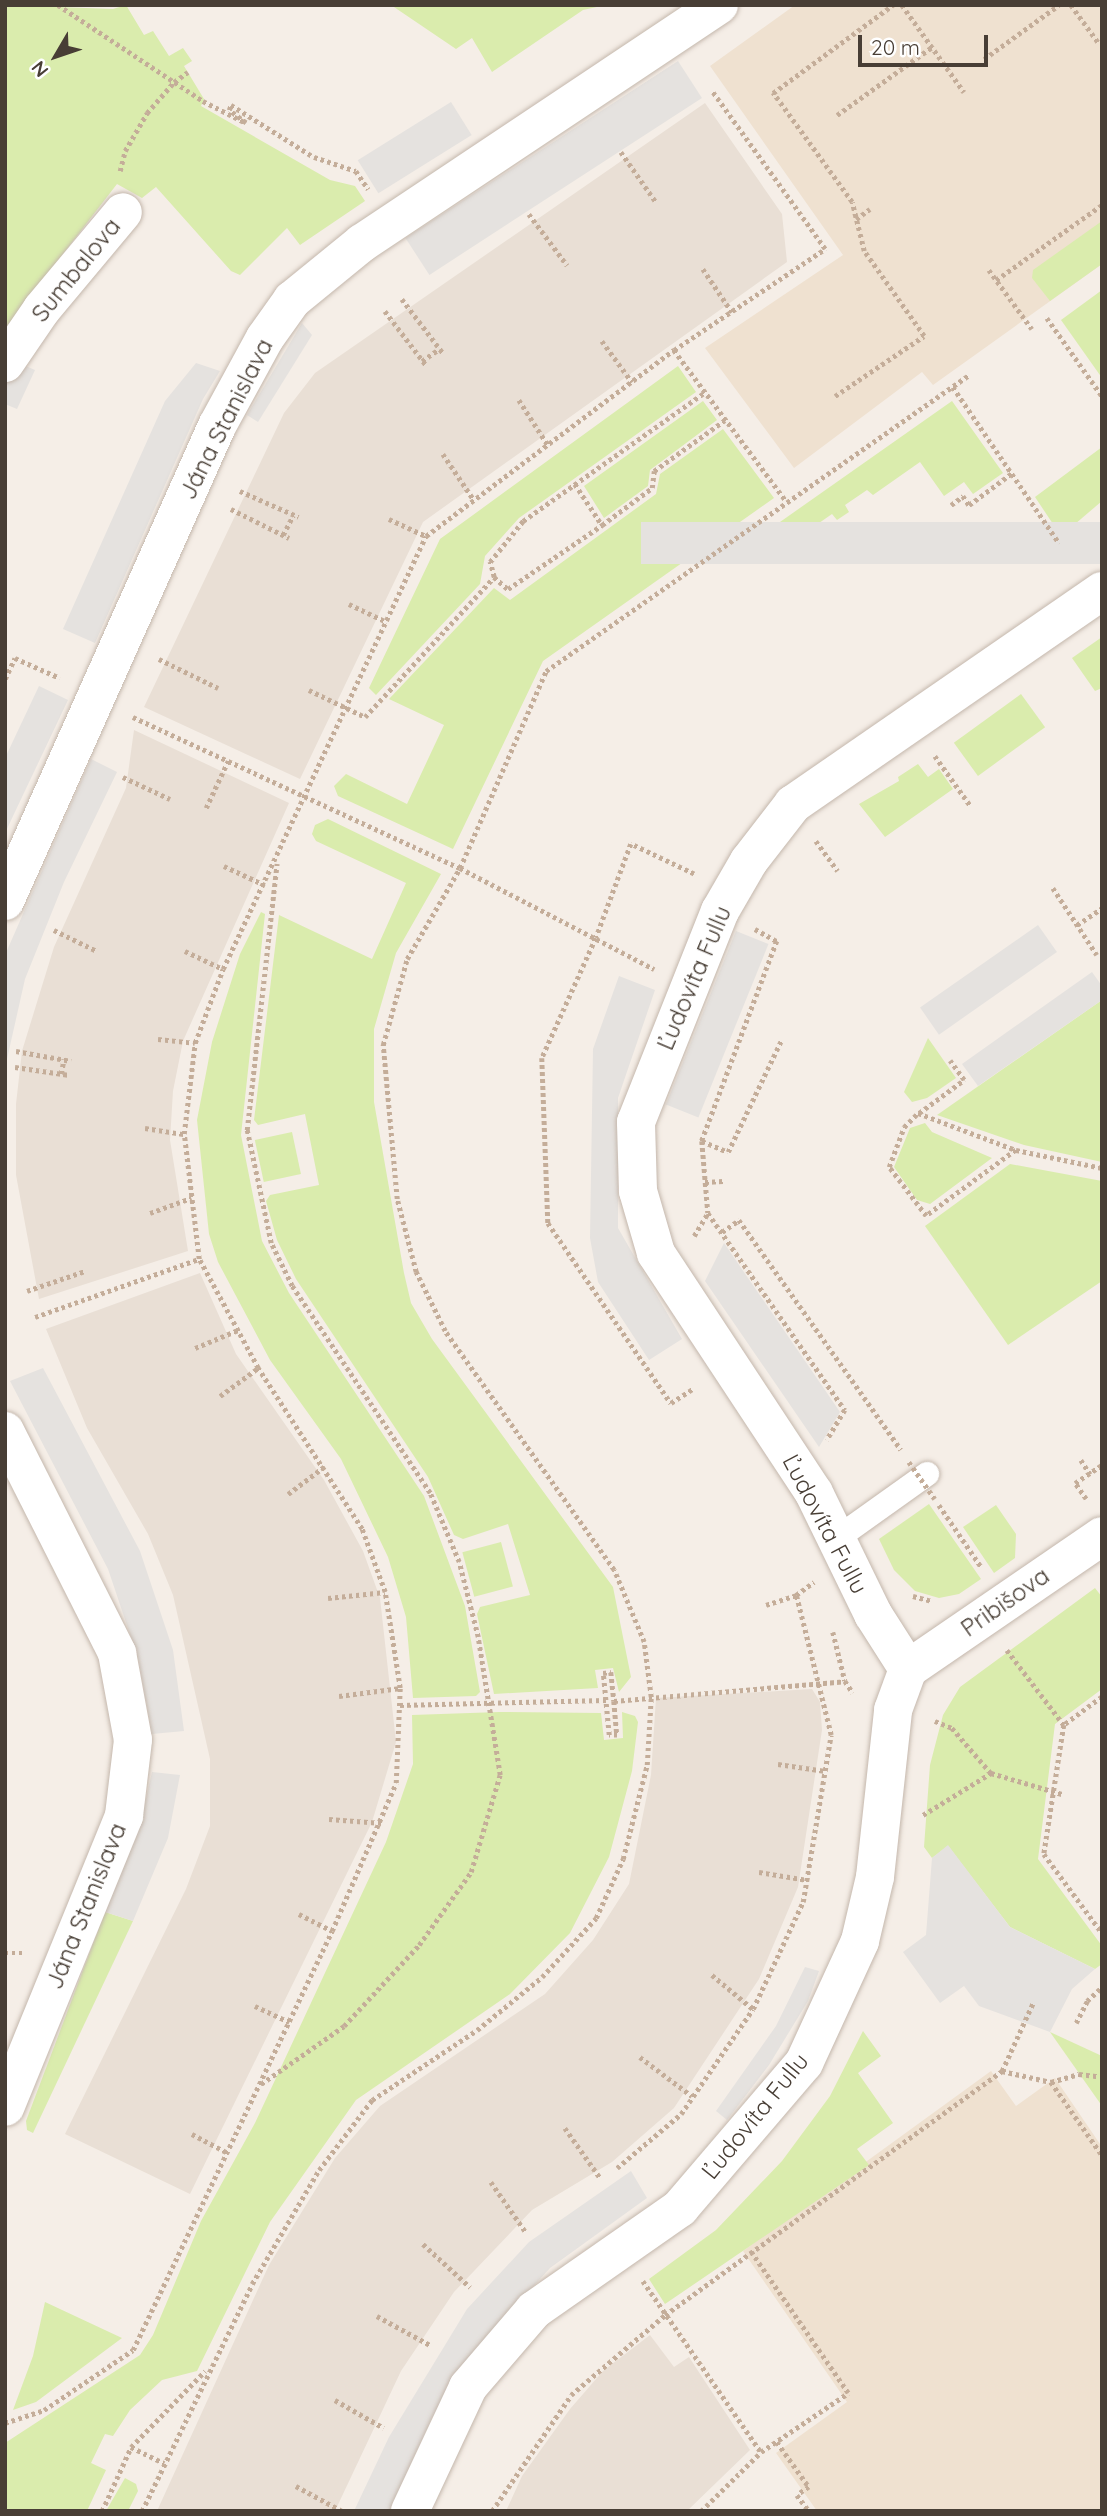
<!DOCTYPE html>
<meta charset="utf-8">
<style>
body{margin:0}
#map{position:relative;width:1107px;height:2516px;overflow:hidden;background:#f5eee7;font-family:Quicksand,sans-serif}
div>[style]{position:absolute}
.residential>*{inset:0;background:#e9dfd5}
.education>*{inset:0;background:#efe1d0}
.green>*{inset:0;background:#daecad;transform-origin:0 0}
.parking>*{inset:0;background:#e5e2df;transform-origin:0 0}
.path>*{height:4.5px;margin-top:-2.25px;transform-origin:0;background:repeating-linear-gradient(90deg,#c4ad99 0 3.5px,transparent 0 7px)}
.roads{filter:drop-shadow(0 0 2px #c4b7ac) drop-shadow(0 0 2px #c4b7ac)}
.lane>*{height:24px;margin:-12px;padding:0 12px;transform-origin:12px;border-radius:12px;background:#fff}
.street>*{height:38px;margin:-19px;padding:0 19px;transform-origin:19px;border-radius:19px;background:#fff}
.path-bridge>*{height:4.5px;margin-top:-2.25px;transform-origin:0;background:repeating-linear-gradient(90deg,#c4ad99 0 3.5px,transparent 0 7px)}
span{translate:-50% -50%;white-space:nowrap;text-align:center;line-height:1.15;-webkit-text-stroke:5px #fff;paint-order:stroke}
.street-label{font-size:24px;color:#483e35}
.frame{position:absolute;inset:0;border:7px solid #483e35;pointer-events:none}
.north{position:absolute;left:21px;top:21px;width:70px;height:70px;-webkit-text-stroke:5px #fff;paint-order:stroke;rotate:231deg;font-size:19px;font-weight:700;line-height:28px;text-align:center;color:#483e35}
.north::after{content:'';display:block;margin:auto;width:24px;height:32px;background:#483e35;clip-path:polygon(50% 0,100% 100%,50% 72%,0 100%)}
.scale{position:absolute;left:858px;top:35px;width:130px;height:32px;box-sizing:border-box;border:4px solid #483e35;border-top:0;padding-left:9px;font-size:21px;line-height:24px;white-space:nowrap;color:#483e35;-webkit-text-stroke:5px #fff;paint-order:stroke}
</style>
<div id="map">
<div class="residential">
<div style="clip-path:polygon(705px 103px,782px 214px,787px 262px,423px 522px,300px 779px,144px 707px,284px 413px,315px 373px)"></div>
<div style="clip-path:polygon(134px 730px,289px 803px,183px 1041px,173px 1091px,170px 1140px,188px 1251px,39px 1299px,16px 1175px,16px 1104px,22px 1051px,54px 947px,126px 788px)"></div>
<div style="clip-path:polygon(200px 1273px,236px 1354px,324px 1480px,363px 1551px,380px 1598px,396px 1742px,372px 1822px,190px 2194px,65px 2134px,186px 1889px,210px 1826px,210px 1759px,173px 1595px,148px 1534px,87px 1428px,46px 1329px)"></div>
<div style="clip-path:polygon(812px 1689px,820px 1702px,822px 1730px,798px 1887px,759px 1979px,674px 2108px,612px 2162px,532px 2210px,454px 2292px,401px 2371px,335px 2511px,157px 2511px,269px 2265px,335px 2158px,380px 2106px,545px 1994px,593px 1940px,629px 1884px,651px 1775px,656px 1698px)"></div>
<div style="clip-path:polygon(650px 2335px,674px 2367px,689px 2357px,750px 2450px,687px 2511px,506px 2511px,522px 2476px,570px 2409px,603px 2371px)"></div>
</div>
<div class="education">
<div style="clip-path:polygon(795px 5px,1102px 5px,1102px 264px,933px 385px,922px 372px,794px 468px,705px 348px,843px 255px,710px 66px)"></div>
<div style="clip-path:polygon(991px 2071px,1016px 2106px,1055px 2078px,1102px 2147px,1102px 2511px,817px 2511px,776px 2453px,847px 2402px,743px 2251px)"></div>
</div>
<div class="green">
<div style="clip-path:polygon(5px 5px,113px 9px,126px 5px,144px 35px,153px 31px,169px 56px,183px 48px,192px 61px,184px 66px,204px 99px,201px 106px,330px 180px,355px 186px,365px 201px,300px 245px,287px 228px,240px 275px,231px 271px,156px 187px,142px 198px,117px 184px,5px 329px)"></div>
<div style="clip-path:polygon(391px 5px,606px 5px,583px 10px,492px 72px,472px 38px,456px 49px)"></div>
<div style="clip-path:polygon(1102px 221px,1102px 264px,1050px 301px,1032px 278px,1033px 270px)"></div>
<div style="clip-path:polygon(1102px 290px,1102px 378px,1061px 320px)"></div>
<div style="clip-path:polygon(678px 366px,696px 392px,519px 518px,485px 556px,480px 584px,376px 695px,369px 688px,440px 539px)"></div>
<div style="clip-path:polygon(703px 401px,717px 420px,650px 470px,648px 486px,604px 518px,584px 486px)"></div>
<div style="clip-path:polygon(952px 401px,1003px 473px,973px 494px,964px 482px,944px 496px,920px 462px,873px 495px,867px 490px,845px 505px,849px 512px,837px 520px,832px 514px,809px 530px,814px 536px,798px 547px,780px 522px)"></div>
<div style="clip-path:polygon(723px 429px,774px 498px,543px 661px,453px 849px,338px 796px,334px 786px,346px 774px,407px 804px,444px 725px,389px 699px,494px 588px,510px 600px,656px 494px,660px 474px)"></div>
<div style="clip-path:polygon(1102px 447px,1102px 501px,1061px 536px,1035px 497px)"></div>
<div style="clip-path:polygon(1102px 637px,1102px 688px,1095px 691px,1072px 658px)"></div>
<div style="left:1021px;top:694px;width:41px;height:83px;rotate:54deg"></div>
<div style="clip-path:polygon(918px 764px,928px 777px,939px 769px,953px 789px,885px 837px,859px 804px,899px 781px,898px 777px)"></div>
<div style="clip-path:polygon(328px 819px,441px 874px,396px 953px,374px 1029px,374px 1102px,404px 1273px,411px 1303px,432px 1339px,613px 1587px,631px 1677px,619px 1692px,613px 1668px,595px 1670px,598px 1688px,494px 1694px,477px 1614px,480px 1607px,530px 1595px,508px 1524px,463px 1539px,454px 1535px,428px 1477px,296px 1279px,277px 1240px,266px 1201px,270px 1195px,319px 1185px,305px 1114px,258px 1125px,254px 1120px,279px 915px,372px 959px,406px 883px,316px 841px,312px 834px,315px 825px)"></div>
<div style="clip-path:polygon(261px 912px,265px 914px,241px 1135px,262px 1241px,289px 1293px,424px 1496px,465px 1606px,480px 1692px,476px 1696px,413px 1698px,406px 1617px,388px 1557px,341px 1459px,270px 1360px,218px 1262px,209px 1234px,197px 1120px,212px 1042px,240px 954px)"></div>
<div style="clip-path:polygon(1102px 1000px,1102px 1162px,1024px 1145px,937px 1115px)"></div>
<div style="clip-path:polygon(928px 1038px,956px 1078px,927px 1098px,912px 1102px,904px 1092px)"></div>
<div style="clip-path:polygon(925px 1123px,932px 1132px,992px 1158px,930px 1204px,917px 1200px,894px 1167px,910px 1128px)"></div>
<div style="left:292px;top:1132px;width:43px;height:38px;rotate:78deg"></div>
<div style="clip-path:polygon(1010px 1164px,1102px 1181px,1102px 1281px,1008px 1345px,925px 1226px)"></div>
<div style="clip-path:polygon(929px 1504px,981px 1579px,959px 1594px,939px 1598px,915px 1591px,894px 1570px,879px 1539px)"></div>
<div style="clip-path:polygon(996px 1505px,1016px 1534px,1015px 1558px,994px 1573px,963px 1527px)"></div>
<div style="left:501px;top:1542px;width:46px;height:40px;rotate:75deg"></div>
<div style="clip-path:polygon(1095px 1588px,1102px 1597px,1102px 1689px,1055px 1724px,1038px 1859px,1102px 1946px,1102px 1964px,1095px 1969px,1010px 1927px,948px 1846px,932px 1858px,924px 1847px,930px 1765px,943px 1715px,960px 1687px)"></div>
<div style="clip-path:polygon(499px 1712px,601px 1713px,604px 1740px,623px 1738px,622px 1712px,635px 1716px,638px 1722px,632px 1771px,609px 1857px,570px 1933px,510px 1994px,356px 2100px,270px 2222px,197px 2371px,162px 2380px,130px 2410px,113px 2436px,105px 2434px,91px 2463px,106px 2470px,87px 2511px,5px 2510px,5px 2443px,140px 2355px,153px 2335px,201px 2221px,255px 2123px,386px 1842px,413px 1764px,412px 1715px)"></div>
<div style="clip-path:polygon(105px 1912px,133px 1921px,33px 2133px,27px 2130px,26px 2121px)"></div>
<div style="clip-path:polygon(863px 2031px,881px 2056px,858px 2073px,893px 2123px,857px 2149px,869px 2165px,665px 2304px,649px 2279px,716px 2230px,782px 2161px,830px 2096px)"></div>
<div style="clip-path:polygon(1050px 2032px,1102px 2056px,1102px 2106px)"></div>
<div style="clip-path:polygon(45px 2302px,122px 2338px,36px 2402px,13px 2410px,33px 2356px)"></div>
<div style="clip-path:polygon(125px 2478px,136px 2484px,138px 2491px,128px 2511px,106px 2511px)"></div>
</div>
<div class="parking">
<div style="left:678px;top:61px;width:44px;height:325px;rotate:57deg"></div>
<div style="left:451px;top:102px;width:39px;height:110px;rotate:58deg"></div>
<div style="clip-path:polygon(302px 323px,312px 335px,258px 422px,247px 415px)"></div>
<div style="clip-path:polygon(12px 360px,35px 370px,17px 409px,5px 404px,5px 373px)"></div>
<div style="clip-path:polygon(196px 363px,220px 371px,203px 399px,95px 643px,63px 629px,165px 401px)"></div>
<div style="left:1102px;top:522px;width:42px;height:461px;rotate:90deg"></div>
<div style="clip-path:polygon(39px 686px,68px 700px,5px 833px,5px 758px)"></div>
<div style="clip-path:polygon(91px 759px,117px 772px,64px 882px,25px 979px,5px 1068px,5px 955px)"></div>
<div style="left:1038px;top:925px;width:33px;height:144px;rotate:55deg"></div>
<div style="left:736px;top:931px;width:35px;height:187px;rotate:22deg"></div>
<div style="clip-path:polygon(1092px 972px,1102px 986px,1102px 1000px,978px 1086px,962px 1064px)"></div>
<div style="clip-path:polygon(619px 976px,655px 990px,618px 1098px,618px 1228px,682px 1339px,649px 1360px,598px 1282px,590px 1238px,593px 1049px)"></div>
<div style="clip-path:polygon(724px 1243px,840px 1412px,819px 1447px,705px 1281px)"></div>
<div style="clip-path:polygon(43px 1368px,140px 1551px,173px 1650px,184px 1731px,152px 1734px,138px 1658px,108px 1569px,10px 1381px)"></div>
<div style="clip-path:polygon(152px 1772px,180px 1775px,168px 1838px,133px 1921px,105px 1912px,139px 1830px)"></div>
<div style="clip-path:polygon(948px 1845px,1010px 1927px,1095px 1969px,1072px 1989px,1050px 2032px,979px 2006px,964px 1986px,940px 2003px,903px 1952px,926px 1935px,932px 1858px)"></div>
<div style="clip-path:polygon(805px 1967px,819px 1971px,808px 2001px,769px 2065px,727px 2120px,716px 2111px,776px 2026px)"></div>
<div style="clip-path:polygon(631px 2171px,647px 2198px,550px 2268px,490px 2334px,432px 2418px,389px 2511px,354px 2511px,389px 2437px,467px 2309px,529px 2242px)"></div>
</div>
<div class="path">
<div style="left:58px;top:5px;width:174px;rotate:33.5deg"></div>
<div style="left:203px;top:101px;width:48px;rotate:27.1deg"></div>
<div style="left:246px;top:123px;width:21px;rotate:-143deg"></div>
<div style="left:229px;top:110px;width:5px;rotate:-68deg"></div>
<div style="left:231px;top:105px;width:98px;rotate:32.1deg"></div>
<div style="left:314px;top:157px;width:44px;rotate:18.4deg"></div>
<div style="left:356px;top:171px;width:22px;rotate:56deg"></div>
<div style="left:902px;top:5px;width:107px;rotate:54.5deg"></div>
<div style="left:1071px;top:5px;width:46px;rotate:53.9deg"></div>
<div style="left:984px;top:59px;width:92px;rotate:-35.8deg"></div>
<div style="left:837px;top:115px;width:117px;rotate:-35.6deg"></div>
<div style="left:621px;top:152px;width:61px;rotate:55deg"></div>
<div style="left:120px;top:171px;width:21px;rotate:-76deg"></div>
<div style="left:125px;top:151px;width:44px;rotate:-59.9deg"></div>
<div style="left:147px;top:113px;width:41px;rotate:-48.9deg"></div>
<div style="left:174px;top:82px;width:17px;rotate:-36deg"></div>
<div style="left:529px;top:214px;width:64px;rotate:53.3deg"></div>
<div style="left:856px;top:219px;width:17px;rotate:-36deg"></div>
<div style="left:703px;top:269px;width:52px;rotate:56deg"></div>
<div style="left:989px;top:270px;width:73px;rotate:53.9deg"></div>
<div style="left:996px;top:280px;width:130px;rotate:-35.3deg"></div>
<div style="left:402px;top:299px;width:68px;rotate:52.8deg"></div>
<div style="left:385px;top:311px;width:68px;rotate:52.8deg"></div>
<div style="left:1047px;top:318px;width:95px;rotate:54.8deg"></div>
<div style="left:602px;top:341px;width:51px;rotate:53.8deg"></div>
<div style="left:674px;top:350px;width:189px;rotate:53.4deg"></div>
<div style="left:422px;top:361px;width:21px;rotate:-35deg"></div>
<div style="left:953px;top:387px;width:189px;rotate:55.8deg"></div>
<div style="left:835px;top:396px;width:107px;rotate:-34deg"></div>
<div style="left:924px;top:336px;width:104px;rotate:-125.2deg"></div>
<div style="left:864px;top:251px;width:50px;rotate:-103.8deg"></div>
<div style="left:852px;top:202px;width:135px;rotate:-125.9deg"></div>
<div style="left:773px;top:93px;width:149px;rotate:-36.3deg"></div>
<div style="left:519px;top:400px;width:54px;rotate:57.2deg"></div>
<div style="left:443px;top:454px;width:55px;rotate:56deg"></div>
<div style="left:575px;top:484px;width:49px;rotate:56.6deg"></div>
<div style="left:240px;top:491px;width:64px;rotate:23.8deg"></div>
<div style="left:951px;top:505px;width:15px;rotate:-37deg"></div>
<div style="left:963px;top:496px;width:11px;rotate:56deg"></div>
<div style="left:969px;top:505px;width:54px;rotate:-36.7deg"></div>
<div style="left:231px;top:509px;width:65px;rotate:26.6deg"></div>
<div style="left:389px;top:519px;width:41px;rotate:24.7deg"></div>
<div style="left:283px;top:535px;width:22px;rotate:-63deg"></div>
<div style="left:494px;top:577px;width:18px;rotate:41deg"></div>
<div style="left:508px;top:589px;width:114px;rotate:-34.2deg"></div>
<div style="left:602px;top:525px;width:62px;rotate:-36.5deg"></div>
<div style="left:652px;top:488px;width:17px;rotate:-83deg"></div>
<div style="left:654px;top:471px;width:87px;rotate:-35.7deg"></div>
<div style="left:349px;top:604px;width:42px;rotate:25.3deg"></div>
<div style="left:159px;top:659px;width:66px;rotate:26.2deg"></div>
<div style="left:5px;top:679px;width:23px;rotate:-65deg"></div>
<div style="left:15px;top:658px;width:49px;rotate:24deg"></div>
<div style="left:309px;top:690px;width:62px;rotate:25.7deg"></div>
<div style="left:365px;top:717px;width:190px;rotate:-47.3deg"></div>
<div style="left:494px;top:577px;width:16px;rotate:-105deg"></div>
<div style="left:490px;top:562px;width:53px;rotate:-51.2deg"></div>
<div style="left:523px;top:521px;width:222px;rotate:-35.3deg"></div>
<div style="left:133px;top:717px;width:360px;rotate:24.8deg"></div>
<div style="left:460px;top:868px;width:219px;rotate:27.5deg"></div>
<div style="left:935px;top:756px;width:60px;rotate:54.5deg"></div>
<div style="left:123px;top:777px;width:52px;rotate:25.1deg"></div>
<div style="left:206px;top:808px;width:52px;rotate:-64.9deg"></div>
<div style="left:816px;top:841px;width:37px;rotate:54deg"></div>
<div style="left:224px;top:866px;width:45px;rotate:24.9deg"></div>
<div style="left:694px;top:874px;width:70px;rotate:-154.5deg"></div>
<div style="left:631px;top:844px;width:100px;rotate:110.4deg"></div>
<div style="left:596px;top:938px;width:132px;rotate:114.2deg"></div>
<div style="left:542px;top:1058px;width:165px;rotate:87.9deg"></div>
<div style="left:548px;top:1223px;width:218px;rotate:55.7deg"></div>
<div style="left:671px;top:1403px;width:27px;rotate:-33deg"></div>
<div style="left:1053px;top:888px;width:80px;rotate:56.7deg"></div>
<div style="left:1077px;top:925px;width:30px;rotate:-34deg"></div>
<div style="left:755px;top:929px;width:25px;rotate:29deg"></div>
<div style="left:777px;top:941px;width:214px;rotate:110.6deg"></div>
<div style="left:702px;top:1141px;width:72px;rotate:85.2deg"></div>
<div style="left:708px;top:1213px;width:240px;rotate:55.2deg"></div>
<div style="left:845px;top:1410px;width:35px;rotate:121deg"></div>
<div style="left:54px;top:930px;width:46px;rotate:26deg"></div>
<div style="left:185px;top:951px;width:42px;rotate:25.3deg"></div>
<div style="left:158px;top:1039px;width:37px;rotate:6deg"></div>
<div style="left:16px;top:1051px;width:56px;rotate:10.3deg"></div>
<div style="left:15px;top:1067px;width:55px;rotate:8.4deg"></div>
<div style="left:61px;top:1074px;width:15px;rotate:-79deg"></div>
<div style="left:919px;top:1113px;width:56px;rotate:-36.3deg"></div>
<div style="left:964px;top:1080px;width:24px;rotate:-126deg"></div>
<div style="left:145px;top:1128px;width:39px;rotate:9deg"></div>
<div style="left:702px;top:1141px;width:28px;rotate:23deg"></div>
<div style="left:728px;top:1152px;width:123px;rotate:-64.5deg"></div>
<div style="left:1016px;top:1150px;width:112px;rotate:143.7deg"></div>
<div style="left:926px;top:1216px;width:61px;rotate:-127.1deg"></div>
<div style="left:889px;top:1167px;width:43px;rotate:-69.4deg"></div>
<div style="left:904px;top:1127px;width:20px;rotate:-45deg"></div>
<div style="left:918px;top:1113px;width:105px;rotate:20.7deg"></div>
<div style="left:1016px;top:1150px;width:88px;rotate:11.8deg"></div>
<div style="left:705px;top:1182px;width:18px;rotate:-3deg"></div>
<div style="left:150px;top:1213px;width:44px;rotate:-20.1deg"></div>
<div style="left:722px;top:1232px;width:21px;rotate:-35deg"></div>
<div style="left:739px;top:1220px;width:281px;rotate:54.8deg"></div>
<div style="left:694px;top:1236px;width:27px;rotate:-59deg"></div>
<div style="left:27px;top:1291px;width:61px;rotate:-19deg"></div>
<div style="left:35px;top:1317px;width:174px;rotate:-19.5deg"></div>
<div style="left:195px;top:1348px;width:47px;rotate:-22.7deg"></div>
<div style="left:220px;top:1396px;width:47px;rotate:-36.4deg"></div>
<div style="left:1081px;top:1460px;width:17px;rotate:57deg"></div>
<div style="left:288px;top:1494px;width:46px;rotate:-37.1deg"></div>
<div style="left:1086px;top:1499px;width:19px;rotate:-125deg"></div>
<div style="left:1075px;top:1483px;width:32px;rotate:-34deg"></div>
<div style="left:939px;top:1505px;width:76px;rotate:55.7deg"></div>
<div style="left:913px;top:1596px;width:20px;rotate:15deg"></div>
<div style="left:328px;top:1598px;width:57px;rotate:-6deg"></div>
<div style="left:766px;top:1605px;width:32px;rotate:-18deg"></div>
<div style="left:833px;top:1632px;width:50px;rotate:76.2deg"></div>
<div style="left:845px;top:1681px;width:14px;rotate:56deg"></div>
<div style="left:1007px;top:1650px;width:94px;rotate:52.8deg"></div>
<div style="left:611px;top:1672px;width:29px;rotate:84deg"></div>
<div style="left:614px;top:1701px;width:34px;rotate:85deg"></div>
<div style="left:617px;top:1735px;width:8px;rotate:180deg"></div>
<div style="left:609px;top:1735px;width:62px;rotate:-95.5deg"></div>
<div style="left:603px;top:1673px;width:8px;rotate:-7deg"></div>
<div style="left:339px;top:1696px;width:62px;rotate:-7.5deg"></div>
<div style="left:1102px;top:1697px;width:47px;rotate:143.6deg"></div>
<div style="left:1064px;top:1725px;width:131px;rotate:98.8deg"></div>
<div style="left:1044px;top:1854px;width:98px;rotate:53.7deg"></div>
<div style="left:614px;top:1701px;width:232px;rotate:-4.9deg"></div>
<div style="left:400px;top:1705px;width:206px;rotate:-1.4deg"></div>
<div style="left:935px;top:1721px;width:18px;rotate:22deg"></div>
<div style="left:952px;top:1728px;width:60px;rotate:49.1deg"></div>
<div style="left:991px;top:1773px;width:74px;rotate:16.5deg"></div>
<div style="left:778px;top:1764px;width:48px;rotate:8.5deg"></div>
<div style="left:923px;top:1815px;width:80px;rotate:-31.7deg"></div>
<div style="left:329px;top:1819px;width:53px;rotate:4.3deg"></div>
<div style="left:759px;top:1872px;width:49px;rotate:9.5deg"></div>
<div style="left:299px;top:1914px;width:37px;rotate:27deg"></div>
<div style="left:5px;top:1953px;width:17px"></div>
<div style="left:712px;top:1975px;width:53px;rotate:39.7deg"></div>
<div style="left:255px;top:2006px;width:38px;rotate:25deg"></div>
<div style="left:1076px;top:2023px;width:25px;rotate:-63deg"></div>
<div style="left:1087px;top:2001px;width:21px;rotate:-43deg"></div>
<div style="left:640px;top:2057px;width:65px;rotate:36.9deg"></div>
<div style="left:1002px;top:2071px;width:50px;rotate:12.7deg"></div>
<div style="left:1051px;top:2082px;width:29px;rotate:-16deg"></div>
<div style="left:1079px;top:2074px;width:23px;rotate:7deg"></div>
<div style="left:1051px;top:2082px;width:89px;rotate:55.1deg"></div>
<div style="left:261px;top:2084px;width:101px;rotate:-34.9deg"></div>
<div style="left:344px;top:2026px;width:110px;rotate:-47.2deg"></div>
<div style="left:419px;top:1945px;width:90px;rotate:-54.5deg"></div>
<div style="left:471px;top:1872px;width:101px;rotate:-73.4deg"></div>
<div style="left:500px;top:1775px;width:140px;rotate:-99.1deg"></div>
<div style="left:478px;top:1637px;width:77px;rotate:-104.2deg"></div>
<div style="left:459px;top:1562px;width:75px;rotate:-112.8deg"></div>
<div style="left:430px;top:1493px;width:249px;rotate:-123.7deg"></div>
<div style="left:292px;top:1286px;width:48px;rotate:-116deg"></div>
<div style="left:271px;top:1243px;width:116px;rotate:-102deg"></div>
<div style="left:247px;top:1130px;width:268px;rotate:-83.6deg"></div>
<div style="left:565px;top:2128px;width:62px;rotate:54.8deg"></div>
<div style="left:192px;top:2134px;width:41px;rotate:27.8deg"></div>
<div style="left:617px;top:2168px;width:84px;rotate:-40.2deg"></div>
<div style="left:681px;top:2114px;width:127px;rotate:-55.6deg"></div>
<div style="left:753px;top:2009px;width:118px;rotate:-65deg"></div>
<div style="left:803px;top:1902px;width:169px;rotate:-80.5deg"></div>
<div style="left:831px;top:1735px;width:144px;rotate:-104deg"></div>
<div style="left:796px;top:1595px;width:22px;rotate:-36deg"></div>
<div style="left:491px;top:2182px;width:60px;rotate:55.2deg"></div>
<div style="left:423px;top:2244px;width:64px;rotate:42.5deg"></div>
<div style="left:643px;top:2281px;width:208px;rotate:55.4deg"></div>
<div style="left:377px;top:2316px;width:60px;rotate:28.7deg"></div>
<div style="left:335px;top:2400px;width:56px;rotate:29.7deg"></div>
<div style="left:5px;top:2423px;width:41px;rotate:-18.4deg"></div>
<div style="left:44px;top:2410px;width:107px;rotate:-34deg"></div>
<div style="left:133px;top:2350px;width:464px;rotate:-64.6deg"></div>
<div style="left:332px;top:1931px;width:161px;rotate:-66.6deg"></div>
<div style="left:396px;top:1783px;width:95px;rotate:-87.6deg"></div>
<div style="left:400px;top:1688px;width:97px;rotate:-98.9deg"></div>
<div style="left:385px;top:1592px;width:67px;rotate:-110.1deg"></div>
<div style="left:362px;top:1529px;width:192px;rotate:-122.9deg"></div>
<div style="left:258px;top:1368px;width:124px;rotate:-118.4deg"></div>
<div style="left:199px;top:1259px;width:126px;rotate:-96.8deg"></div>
<div style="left:184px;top:1134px;width:92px;rotate:-83.1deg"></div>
<div style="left:195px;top:1043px;width:79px;rotate:-69.3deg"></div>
<div style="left:223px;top:969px;width:478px;rotate:-64.9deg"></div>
<div style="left:426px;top:536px;width:310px;rotate:-36.9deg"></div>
<div style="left:674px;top:350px;width:182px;rotate:-33.8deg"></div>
<div style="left:825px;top:249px;width:194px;rotate:-125.6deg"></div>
<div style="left:777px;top:2442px;width:55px;rotate:54.6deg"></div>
<div style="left:809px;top:2487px;width:14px;rotate:146deg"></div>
<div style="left:797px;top:2495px;width:20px;rotate:53deg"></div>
<div style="left:131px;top:2447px;width:37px;rotate:26deg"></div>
<div style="left:296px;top:2486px;width:52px;rotate:28.5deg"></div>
<div style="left:102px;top:2511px;width:70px;rotate:-65.6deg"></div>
<div style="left:131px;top:2447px;width:106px;rotate:-45.8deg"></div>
<div style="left:142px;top:2511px;width:252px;rotate:-64.1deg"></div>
<div style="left:252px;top:2284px;width:132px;rotate:-59.6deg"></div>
<div style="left:319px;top:2170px;width:88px;rotate:-52.9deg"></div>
<div style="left:372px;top:2100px;width:126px;rotate:-33.7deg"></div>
<div style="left:477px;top:2030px;width:84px;rotate:-39.2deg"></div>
<div style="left:542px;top:1977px;width:80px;rotate:-47.5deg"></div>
<div style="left:596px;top:1918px;width:65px;rotate:-65.4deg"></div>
<div style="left:623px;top:1859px;width:97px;rotate:-75.7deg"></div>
<div style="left:647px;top:1765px;width:68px;rotate:-86.6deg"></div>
<div style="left:651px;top:1697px;width:55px;rotate:-97.3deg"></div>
<div style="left:644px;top:1642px;width:78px;rotate:-112.6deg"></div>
<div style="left:614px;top:1570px;width:293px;rotate:-125.3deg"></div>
<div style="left:445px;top:1331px;width:66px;rotate:-116.2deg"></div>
<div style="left:416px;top:1272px;width:75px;rotate:-104.6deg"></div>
<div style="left:397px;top:1199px;width:155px;rotate:-95.2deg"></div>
<div style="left:383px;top:1045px;width:89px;rotate:-74.4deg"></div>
<div style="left:407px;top:959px;width:105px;rotate:-59.8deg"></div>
<div style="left:460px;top:868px;width:215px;rotate:-66.4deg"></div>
<div style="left:546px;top:671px;width:516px;rotate:-34.98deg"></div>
<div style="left:492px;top:2511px;width:140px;rotate:-55.7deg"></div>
<div style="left:571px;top:2395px;width:123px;rotate:-40.4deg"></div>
<div style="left:665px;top:2315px;width:416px;rotate:-35.9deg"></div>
<div style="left:1002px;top:2071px;width:75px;rotate:-65.5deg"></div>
<div style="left:701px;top:2511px;width:84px;rotate:-44.5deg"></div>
<div style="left:761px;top:2452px;width:105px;rotate:-34.1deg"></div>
<div style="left:848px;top:2393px;width:171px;rotate:-124.5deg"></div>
</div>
<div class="roads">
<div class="lane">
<div style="left:836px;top:1539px;width:112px;rotate:-35.5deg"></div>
</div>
<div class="street">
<div style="left:5px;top:363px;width:65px;rotate:-55.6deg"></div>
<div style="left:42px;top:309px;width:126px;rotate:-50.1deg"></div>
<div style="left:5px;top:901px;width:520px;rotate:-65.95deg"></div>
<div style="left:217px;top:426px;width:100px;rotate:-61.4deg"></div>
<div style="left:265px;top:338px;width:47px;rotate:-54.6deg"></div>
<div style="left:292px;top:300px;width:90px;rotate:-39.2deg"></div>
<div style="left:362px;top:243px;width:429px;rotate:-33.7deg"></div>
<div style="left:5px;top:1431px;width:249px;rotate:63.2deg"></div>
<div style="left:117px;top:1653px;width:88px;rotate:79.6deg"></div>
<div style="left:133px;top:1740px;width:77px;rotate:96.8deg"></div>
<div style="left:124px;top:1816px;width:314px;rotate:112.2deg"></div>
<div style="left:908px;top:1669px;width:235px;rotate:-34.4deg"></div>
<div style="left:410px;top:2511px;width:137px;rotate:-64.9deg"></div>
<div style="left:468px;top:2387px;width:101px;rotate:-49.4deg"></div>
<div style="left:534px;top:2310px;width:178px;rotate:-34.9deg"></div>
<div style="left:680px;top:2208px;width:191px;rotate:-49.5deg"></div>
<div style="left:804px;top:2063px;width:134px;rotate:-65.3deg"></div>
<div style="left:860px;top:1941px;width:66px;rotate:-76.8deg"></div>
<div style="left:875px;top:1877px;width:168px;rotate:-83.8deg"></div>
<div style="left:893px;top:1710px;width:44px;rotate:-69.9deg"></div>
<div style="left:908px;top:1669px;width:65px;rotate:-122.5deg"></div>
<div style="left:873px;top:1614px;width:135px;rotate:-116deg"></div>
<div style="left:814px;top:1493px;width:287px;rotate:-123.4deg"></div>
<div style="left:656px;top:1253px;width:65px;rotate:-106.2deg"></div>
<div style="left:638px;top:1191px;width:69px;rotate:-91.7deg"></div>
<div style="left:636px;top:1122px;width:227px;rotate:-68.3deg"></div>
<div style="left:720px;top:911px;width:58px;rotate:-59.9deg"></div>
<div style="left:749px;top:861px;width:72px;rotate:-52.3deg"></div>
<div style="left:793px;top:804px;width:375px;rotate:-34.6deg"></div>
</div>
</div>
<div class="path-bridge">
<div style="left:909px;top:1462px;width:45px;rotate:54.9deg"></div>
</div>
<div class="street-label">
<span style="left:76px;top:270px;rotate:-51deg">Sumbalova</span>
<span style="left:226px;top:419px;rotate:-63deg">Jána Stanislava</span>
<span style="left:694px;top:978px;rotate:-67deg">Ľudovíta Fullu</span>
<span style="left:825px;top:1524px;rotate:62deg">Ľudovíta Fullu</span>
<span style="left:1005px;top:1602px;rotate:-35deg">Pribišova</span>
<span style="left:86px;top:1906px;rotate:-68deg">Jána Stanislava</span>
<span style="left:755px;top:2116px;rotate:-51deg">Ľudovíta Fullu</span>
</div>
<div class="frame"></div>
<div class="north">N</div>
<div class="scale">20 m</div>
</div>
